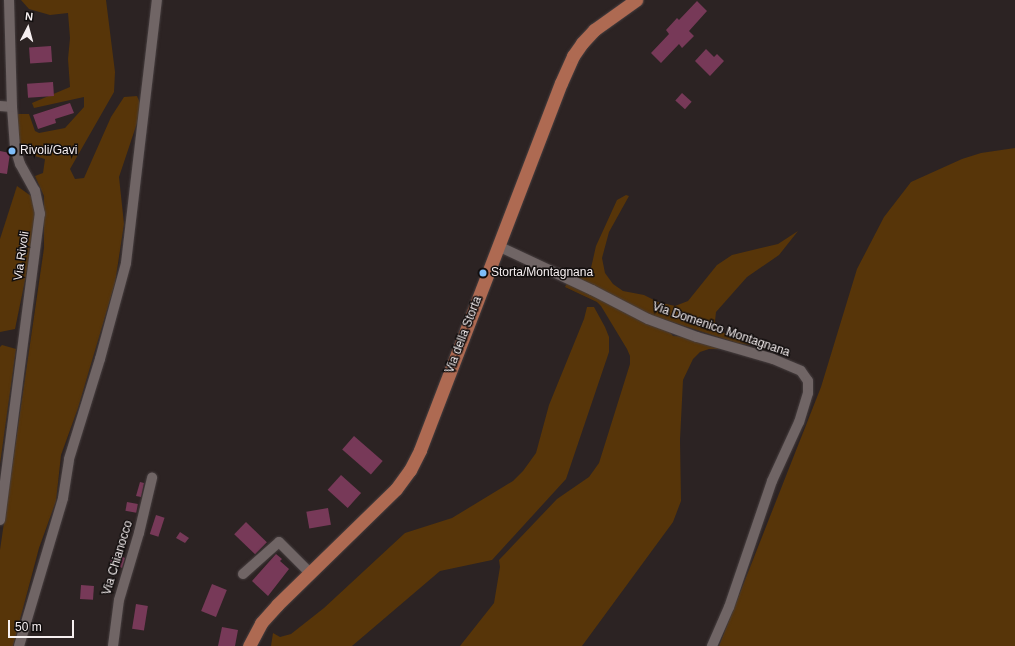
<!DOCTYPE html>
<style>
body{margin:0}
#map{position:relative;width:1015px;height:646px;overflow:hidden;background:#2c2323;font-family:Arial,sans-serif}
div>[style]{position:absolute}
.green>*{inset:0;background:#573509}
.building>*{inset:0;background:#773958;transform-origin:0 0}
.roads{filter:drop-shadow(0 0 1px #463e3f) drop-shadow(0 0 1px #463e3f)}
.minor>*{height:10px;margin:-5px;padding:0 5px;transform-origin:5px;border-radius:5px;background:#706565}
.major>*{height:13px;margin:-6.5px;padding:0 6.5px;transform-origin:6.5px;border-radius:6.5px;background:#ae6a52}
.dots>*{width:11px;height:11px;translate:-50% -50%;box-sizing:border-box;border:2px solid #120e0e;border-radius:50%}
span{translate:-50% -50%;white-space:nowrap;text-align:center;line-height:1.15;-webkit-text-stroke:3px #120e0e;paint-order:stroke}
.poi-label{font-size:12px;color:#f6eff0}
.left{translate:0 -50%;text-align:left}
.street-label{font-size:12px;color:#f6eff0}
.north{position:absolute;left:8px;top:8px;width:40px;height:40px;-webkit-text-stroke:3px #120e0e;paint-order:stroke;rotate:6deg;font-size:11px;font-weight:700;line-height:16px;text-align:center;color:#f6eff0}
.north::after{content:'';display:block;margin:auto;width:14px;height:18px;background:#f6eff0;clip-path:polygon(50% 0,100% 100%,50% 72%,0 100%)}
.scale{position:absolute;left:8px;top:620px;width:66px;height:18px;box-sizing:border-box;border:2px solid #f6eff0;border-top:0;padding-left:5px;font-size:12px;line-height:14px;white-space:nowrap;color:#f6eff0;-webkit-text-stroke:3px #120e0e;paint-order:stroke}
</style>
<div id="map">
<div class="green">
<div style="clip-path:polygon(21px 0,106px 0,115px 72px,114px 92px,70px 169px,75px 179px,84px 178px,111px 117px,124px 97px,137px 96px,142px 108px,119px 177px,124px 224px,115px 283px,78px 408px,61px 455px,56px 501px,39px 548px,13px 646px,0 646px,0 550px,44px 248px,44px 196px,35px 176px,43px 173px,45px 159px,28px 154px,20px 148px,16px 114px,29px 114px,35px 131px,39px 133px,65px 128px,84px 107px,84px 97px,34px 108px,32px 103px,70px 87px,68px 59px,70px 38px,68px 13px,50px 15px,29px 9px)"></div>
<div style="clip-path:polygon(1015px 148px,1015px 646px,719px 646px,821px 387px,857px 269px,884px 217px,911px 182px,962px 159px,981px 153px)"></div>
<div style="clip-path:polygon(17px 186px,31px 196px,36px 206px,36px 227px,15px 329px,0 332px,0 239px)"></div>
<div style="clip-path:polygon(626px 195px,629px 196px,609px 232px,602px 258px,605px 273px,613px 284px,623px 291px,644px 295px,658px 302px,675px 306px,688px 301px,717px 265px,732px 255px,778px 244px,798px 231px,779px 255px,747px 277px,716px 312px,715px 321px,718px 330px,730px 336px,750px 340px,750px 345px,737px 343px,635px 310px,573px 276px,585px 276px,591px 268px,596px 246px,617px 200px)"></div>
<div style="clip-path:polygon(567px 283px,667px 329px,673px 336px,688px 337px,721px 349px,709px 349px,700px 352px,693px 359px,683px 380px,680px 440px,681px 501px,673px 522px,582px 646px,460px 646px,494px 603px,500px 567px,499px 560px,557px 499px,589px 477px,599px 463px,630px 364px,630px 356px,627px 349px,601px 306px,597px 302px,565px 287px)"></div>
<div style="clip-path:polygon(587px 307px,594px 307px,605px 327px,609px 337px,609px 352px,566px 479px,492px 560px,440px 571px,352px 646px,271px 646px,273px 633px,280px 637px,291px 634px,324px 608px,405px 533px,452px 518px,513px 481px,523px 471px,536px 453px,549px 405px,584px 319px)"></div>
<div style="clip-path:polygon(2px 345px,16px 349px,0 464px,0 347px)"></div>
</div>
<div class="building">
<div style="clip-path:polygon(697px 1px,707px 11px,689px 31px,694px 36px,682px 48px,679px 44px,661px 63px,651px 53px,669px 34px,666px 30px,677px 18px,679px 20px)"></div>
<div style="left:51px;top:46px;width:16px;height:22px;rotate:86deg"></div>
<div style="clip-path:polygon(706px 49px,714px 57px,717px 54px,724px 61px,710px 76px,695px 61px)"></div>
<div style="left:53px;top:82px;width:14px;height:26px;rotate:86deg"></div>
<div style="left:682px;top:93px;width:13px;height:10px;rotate:42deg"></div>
<div style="clip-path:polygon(70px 103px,74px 113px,55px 119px,56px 123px,38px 129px,33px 115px)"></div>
<div style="clip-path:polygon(0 151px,10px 153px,7px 174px,0 173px)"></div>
<div style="left:354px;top:436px;width:38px;height:18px;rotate:41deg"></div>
<div style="left:341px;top:475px;width:27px;height:20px;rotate:42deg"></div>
<div style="clip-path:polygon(140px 482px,144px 483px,141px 497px,136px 496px)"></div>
<div style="left:127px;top:502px;width:11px;height:9px;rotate:10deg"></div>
<div style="left:328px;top:508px;width:17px;height:22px;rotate:80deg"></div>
<div style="left:156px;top:515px;width:9px;height:20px;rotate:18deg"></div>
<div style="left:246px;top:522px;width:29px;height:17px;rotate:44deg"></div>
<div style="clip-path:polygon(180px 532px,189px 538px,185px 543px,176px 538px)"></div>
<div style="clip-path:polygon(115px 553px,125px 558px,122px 568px,110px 562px)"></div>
<div style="clip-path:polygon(276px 554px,282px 559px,280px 561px,289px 569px,268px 596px,252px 581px)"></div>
<div style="left:212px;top:584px;width:16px;height:29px;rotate:22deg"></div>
<div style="left:81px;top:585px;width:13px;height:14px;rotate:4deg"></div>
<div style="left:136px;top:604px;width:12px;height:25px;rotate:9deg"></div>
<div style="clip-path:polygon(222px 627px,238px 630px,235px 646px,218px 646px)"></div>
</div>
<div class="roads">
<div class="minor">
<div style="left:0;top:106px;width:12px;rotate:5deg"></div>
<div style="left:498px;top:246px;width:104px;rotate:25.1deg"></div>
<div style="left:592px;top:290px;width:63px;rotate:27.4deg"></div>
<div style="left:648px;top:319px;width:52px;rotate:20.2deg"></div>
<div style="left:697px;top:337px;width:79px;rotate:16.1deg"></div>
<div style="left:773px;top:359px;width:30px;rotate:23deg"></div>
<div style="left:801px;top:371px;width:12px;rotate:55deg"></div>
<div style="left:808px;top:381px;width:12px;rotate:90deg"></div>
<div style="left:808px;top:393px;width:30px;rotate:107deg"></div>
<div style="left:799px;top:422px;width:65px;rotate:114.6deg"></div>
<div style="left:772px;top:481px;width:133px;rotate:108.8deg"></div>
<div style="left:729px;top:607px;width:43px;rotate:113.6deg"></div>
<div style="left:0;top:520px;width:309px;rotate:-82.6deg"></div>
<div style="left:40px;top:214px;width:24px;rotate:-102deg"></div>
<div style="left:35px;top:191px;width:31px;rotate:-119deg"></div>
<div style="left:20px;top:164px;width:17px;rotate:-107deg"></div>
<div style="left:15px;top:148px;width:41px;rotate:-94.2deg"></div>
<div style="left:12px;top:107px;width:107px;rotate:-91.6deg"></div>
<div style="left:243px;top:574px;width:48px;rotate:-41.6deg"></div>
<div style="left:279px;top:542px;width:44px;rotate:45deg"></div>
<div style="left:19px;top:646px;width:154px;rotate:-73.4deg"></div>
<div style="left:63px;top:498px;width:39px;rotate:-81deg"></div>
<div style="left:69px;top:459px;width:105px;rotate:-72.8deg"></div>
<div style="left:100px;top:359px;width:99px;rotate:-74.8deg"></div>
<div style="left:126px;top:263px;width:265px;rotate:-83.3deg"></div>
<div style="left:113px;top:646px;width:46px;rotate:-82.6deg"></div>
<div style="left:119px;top:600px;width:70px;rotate:-73.4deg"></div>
<div style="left:139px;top:533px;width:57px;rotate:-76.7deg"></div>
</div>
<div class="major">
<div style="left:249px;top:646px;width:26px;rotate:-62deg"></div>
<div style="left:261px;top:623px;width:24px;rotate:-48deg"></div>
<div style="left:277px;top:605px;width:166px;rotate:-44.3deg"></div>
<div style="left:396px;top:489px;width:24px;rotate:-54deg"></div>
<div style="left:410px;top:470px;width:22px;rotate:-63deg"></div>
<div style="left:420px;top:450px;width:393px;rotate:-69deg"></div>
<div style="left:561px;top:83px;width:30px;rotate:-66deg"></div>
<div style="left:573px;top:56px;width:16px;rotate:-55deg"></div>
<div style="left:582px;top:43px;width:18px;rotate:-47deg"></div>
<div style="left:594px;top:30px;width:52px;rotate:-35.5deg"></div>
</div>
</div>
<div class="dots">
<div style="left:12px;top:151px;background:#7ebdf9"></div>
<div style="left:483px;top:273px;background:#7ebdf9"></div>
</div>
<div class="poi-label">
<span class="left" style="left:20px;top:151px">Rivoli/Gavi</span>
<span class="left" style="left:491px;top:273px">Storta/Montagnana</span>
</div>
<div class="street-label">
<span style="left:22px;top:256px;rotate:-82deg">Via Rivoli</span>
<span style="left:721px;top:330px;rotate:19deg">Via Domenico Montagnana</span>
<span style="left:464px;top:335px;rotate:-69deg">Via della Storta</span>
<span style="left:118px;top:558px;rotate:-73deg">Via Chianocco</span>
</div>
<div class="north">N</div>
<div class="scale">50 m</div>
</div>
